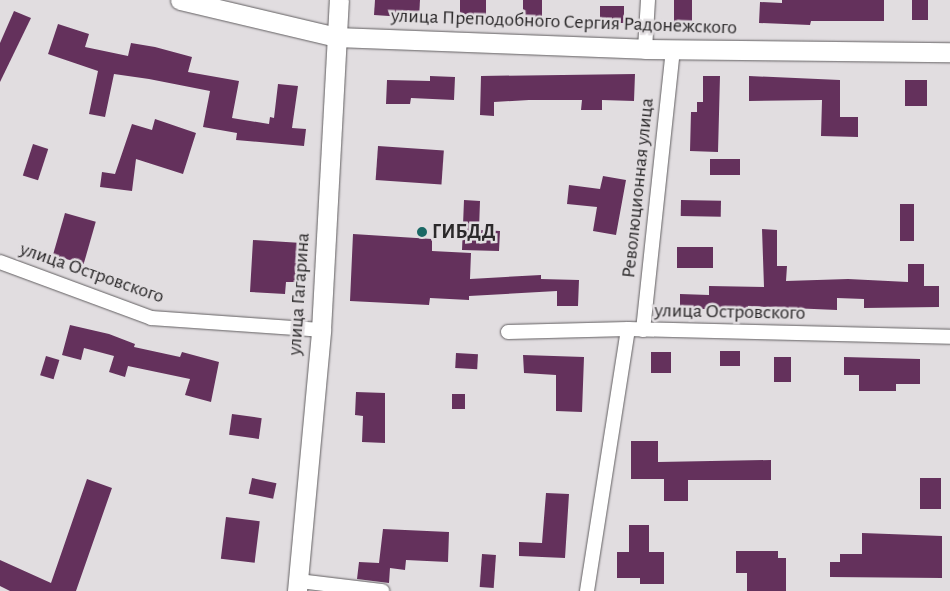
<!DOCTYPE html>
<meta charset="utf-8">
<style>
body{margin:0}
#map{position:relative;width:950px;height:591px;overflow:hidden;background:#e1dde0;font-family:"Alegreya Sans",sans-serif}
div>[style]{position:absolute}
.building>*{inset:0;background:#64315c;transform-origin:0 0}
.roads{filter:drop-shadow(0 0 1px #625f61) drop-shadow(0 0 1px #625f61)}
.street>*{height:14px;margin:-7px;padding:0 7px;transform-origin:7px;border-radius:7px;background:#fff}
.secondary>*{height:19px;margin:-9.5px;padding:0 9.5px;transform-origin:9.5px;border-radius:9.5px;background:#fff}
.dots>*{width:14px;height:14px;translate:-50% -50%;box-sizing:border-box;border:2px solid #e1dde0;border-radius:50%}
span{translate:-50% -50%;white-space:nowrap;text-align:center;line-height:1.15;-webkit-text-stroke:5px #e1dde0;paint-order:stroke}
.street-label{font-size:20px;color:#2b292a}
.poi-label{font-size:20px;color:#2b292a;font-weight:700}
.left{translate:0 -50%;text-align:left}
</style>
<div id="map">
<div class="building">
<div style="clip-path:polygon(375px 0,420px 0,419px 18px,374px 15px)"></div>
<div style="left:460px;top:0;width:26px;height:19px"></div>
<div style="left:523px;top:0;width:19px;height:21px"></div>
<div style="left:674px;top:0;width:18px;height:25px"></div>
<div style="clip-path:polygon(782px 0,884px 0,884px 21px,811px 21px,810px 25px,759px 23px,760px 2px,782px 3px)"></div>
<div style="left:912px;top:0;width:16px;height:20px"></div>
<div style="left:600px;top:6px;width:24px;height:17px"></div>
<div style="clip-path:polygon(14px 11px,31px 18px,0 82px,0 43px)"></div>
<div style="clip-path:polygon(58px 24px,89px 34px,85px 47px,128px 56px,131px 43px,155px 47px,192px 57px,188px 72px,239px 81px,232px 118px,269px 124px,270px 117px,274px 118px,278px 84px,298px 86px,292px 128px,306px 129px,304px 146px,236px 140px,237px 133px,203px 127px,210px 91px,149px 79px,114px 74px,105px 117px,89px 114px,98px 71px,48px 54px)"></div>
<div style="clip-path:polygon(635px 74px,634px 101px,602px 100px,602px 110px,581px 110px,582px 100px,529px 100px,494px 102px,494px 116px,480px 115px,481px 76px)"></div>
<div style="clip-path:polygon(430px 76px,455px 77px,454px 100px,411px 98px,410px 104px,386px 104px,387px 80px,430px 81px)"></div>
<div style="clip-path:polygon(703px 76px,720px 76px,718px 152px,690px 151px,691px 112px,697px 112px,697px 102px,703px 102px)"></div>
<div style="clip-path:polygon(749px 76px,840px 80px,840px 117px,858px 117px,858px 137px,821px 136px,822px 100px,749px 101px)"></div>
<div style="left:905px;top:80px;width:22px;height:26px"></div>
<div style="clip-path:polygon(155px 119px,196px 133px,183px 174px,136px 159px,132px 191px,100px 187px,102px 172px,115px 174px,132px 124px,152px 130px)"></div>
<div style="left:33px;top:144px;width:16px;height:33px;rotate:18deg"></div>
<div style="left:378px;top:146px;width:66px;height:34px;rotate:4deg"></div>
<div style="left:710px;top:159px;width:30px;height:16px"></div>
<div style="clip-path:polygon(603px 176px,626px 180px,616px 235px,593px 231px,597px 207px,567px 204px,569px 185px,600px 189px)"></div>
<div style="clip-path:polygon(464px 200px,480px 201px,479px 230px,500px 231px,499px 251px,462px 250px)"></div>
<div style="left:681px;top:200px;width:40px;height:16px;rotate:1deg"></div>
<div style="left:900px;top:204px;width:14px;height:37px"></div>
<div style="left:65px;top:213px;width:32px;height:44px;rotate:16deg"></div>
<div style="clip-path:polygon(762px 229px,777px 230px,777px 266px,787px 266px,786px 281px,848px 279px,908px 282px,908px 264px,924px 264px,924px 286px,939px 286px,939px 307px,864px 308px,864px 299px,837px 298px,837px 310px,748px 306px,748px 309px,680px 309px,680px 294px,709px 295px,709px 286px,764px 287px)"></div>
<div style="clip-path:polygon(353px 234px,432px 239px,432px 251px,471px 253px,470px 279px,541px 275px,541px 279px,579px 280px,578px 306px,557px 306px,557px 291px,469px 296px,469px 300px,430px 298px,429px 305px,350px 301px)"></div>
<div style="clip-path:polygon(253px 240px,302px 243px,300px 282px,286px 282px,285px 294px,250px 292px)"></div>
<div style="left:677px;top:247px;width:36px;height:21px"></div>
<div style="clip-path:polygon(70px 325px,109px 334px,135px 344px,134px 347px,180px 357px,182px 352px,219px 362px,211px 402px,185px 395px,190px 379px,128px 366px,125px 377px,109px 372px,114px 356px,84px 348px,81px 360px,62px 355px)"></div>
<div style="left:720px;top:351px;width:20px;height:15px"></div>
<div style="left:651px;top:352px;width:20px;height:21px"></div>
<div style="left:456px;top:353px;width:22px;height:15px;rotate:3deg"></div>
<div style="clip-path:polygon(523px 355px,584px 357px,582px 412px,556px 411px,556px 375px,524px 373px)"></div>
<div style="left:46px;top:356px;width:14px;height:20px;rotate:17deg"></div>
<div style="left:774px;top:357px;width:17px;height:25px"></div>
<div style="clip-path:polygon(844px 357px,920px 359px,920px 384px,896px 384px,896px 391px,859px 391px,859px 375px,844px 375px)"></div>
<div style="clip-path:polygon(356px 392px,385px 393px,385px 443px,362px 442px,363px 416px,355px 415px)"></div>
<div style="left:452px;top:394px;width:13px;height:15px"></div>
<div style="left:232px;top:414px;width:30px;height:21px;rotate:8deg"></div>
<div style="clip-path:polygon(631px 441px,658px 441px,658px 462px,771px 460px,771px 480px,688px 480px,688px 501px,664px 501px,664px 479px,631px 479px)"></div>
<div style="left:252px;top:478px;width:25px;height:16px;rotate:12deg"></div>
<div style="left:920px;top:478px;width:21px;height:31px"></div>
<div style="clip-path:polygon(87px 479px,112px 488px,76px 591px,10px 591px,0 586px,0 560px,51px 583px)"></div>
<div style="clip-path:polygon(546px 493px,569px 494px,565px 558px,519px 556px,519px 542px,542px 543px)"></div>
<div style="left:226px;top:517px;width:34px;height:42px;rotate:7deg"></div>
<div style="clip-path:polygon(629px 525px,649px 525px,649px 552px,664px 552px,664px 584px,640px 584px,640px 578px,617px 578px,617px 552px,629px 552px)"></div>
<div style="clip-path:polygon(383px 529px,449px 532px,448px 562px,406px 560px,405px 570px,390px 568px,389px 583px,357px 579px,359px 562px,379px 563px)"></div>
<div style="clip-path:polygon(862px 533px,942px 536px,942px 578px,830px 577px,830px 562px,840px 562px,840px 554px,862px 554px)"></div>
<div style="clip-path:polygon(736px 551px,778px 551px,778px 558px,786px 558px,786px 591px,747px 591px,747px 573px,736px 573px)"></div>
<div style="left:482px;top:554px;width:14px;height:33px;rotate:4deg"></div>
</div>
<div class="roads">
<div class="street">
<div style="left:645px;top:49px;width:49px;rotate:-86.5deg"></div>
<div style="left:0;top:262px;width:161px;rotate:20.3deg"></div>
<div style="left:151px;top:318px;width:170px;rotate:4deg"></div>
<div style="left:643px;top:330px;width:282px;rotate:-83.9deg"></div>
<div style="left:508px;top:332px;width:120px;rotate:-1.4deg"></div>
<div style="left:628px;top:329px;width:322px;rotate:1.4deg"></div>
<div style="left:299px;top:581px;width:84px;rotate:6.9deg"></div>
<div style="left:587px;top:591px;width:265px;rotate:-81.1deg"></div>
</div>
<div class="secondary">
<div style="left:180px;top:0;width:160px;rotate:13.3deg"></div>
<div style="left:336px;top:37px;width:309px;rotate:2.2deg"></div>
<div style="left:645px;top:49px;width:305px;rotate:0.6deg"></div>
<div style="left:297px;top:591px;width:262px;rotate:-84.7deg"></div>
<div style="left:321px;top:330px;width:330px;rotate:-86.9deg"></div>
</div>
</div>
<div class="dots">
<div style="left:422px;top:232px;background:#1a6865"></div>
</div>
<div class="street-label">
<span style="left:564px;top:22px;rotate:2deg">улица Преподобного Сергия Радонежского</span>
<span style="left:638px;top:188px;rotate:-84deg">Революционная улица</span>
<span style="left:92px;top:273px;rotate:19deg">улица Островского</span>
<span style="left:299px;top:294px;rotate:-86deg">улица Гагарина</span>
<span style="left:730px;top:312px;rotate:1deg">улица Островского</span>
</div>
<div class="poi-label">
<span class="left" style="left:432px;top:232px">ГИБДД</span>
</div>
</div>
